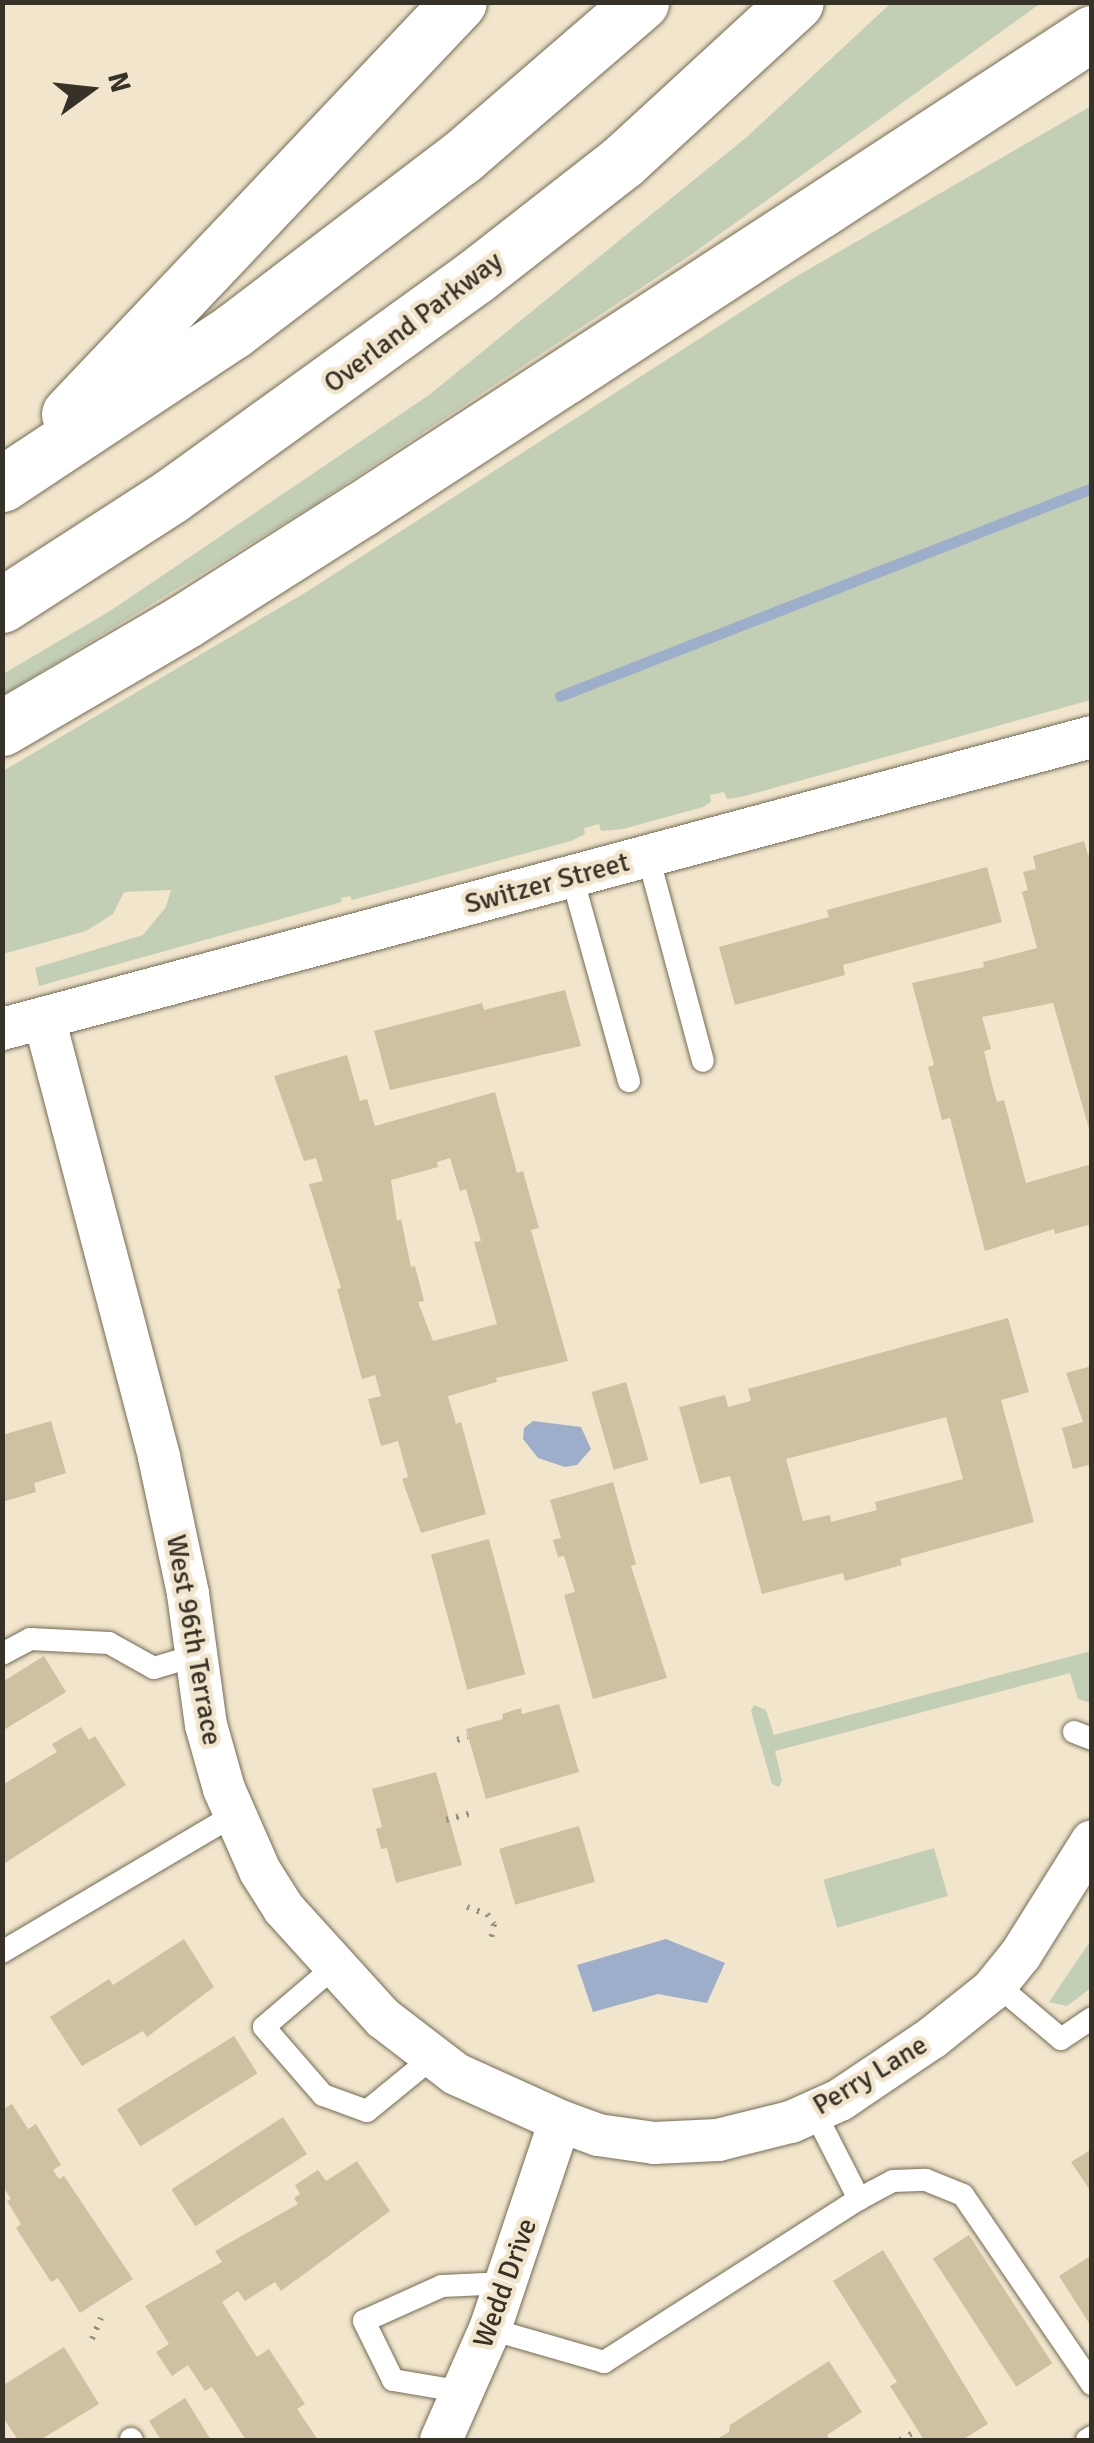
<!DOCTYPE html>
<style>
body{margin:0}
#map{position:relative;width:1094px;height:2443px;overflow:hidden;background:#f1e5cc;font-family:Signika,sans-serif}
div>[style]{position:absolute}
.green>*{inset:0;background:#c2cfb5;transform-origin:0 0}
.water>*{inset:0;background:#9daeca}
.stream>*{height:11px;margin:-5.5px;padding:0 5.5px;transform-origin:5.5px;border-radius:5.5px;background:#9daeca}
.building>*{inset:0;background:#cec0a1;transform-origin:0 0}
.path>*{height:6px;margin-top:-3px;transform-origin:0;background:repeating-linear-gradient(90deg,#9c9481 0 2.5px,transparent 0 10.5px)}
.roads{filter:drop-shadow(0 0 2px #756b54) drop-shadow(0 0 2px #756b54)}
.service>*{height:22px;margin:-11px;padding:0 11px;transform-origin:11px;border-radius:11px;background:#fff}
.minor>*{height:42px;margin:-21px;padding:0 21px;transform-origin:21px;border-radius:21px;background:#fff}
.motorway>*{height:55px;margin:-27.5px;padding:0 27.5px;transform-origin:27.5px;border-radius:27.5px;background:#fff}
span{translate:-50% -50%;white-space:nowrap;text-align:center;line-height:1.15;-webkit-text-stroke:9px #f1e5cc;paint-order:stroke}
.street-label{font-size:28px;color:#373228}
.frame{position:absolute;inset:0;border:5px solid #373228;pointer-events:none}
.north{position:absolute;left:40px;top:40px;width:100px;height:100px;-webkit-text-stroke:8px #f1e5cc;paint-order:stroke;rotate:75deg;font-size:28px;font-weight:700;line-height:40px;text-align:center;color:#373228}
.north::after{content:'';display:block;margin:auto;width:35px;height:45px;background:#373228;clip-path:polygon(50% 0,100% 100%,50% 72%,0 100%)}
</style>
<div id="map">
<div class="green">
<div style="clip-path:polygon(891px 3px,1041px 3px,692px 254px,309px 508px,3px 695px,3px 674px,110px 611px,429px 395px,748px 136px)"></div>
<div style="clip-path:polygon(1091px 106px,1091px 700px,741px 797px,727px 799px,724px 792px,710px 795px,711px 802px,703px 807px,623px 829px,601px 831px,599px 824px,584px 828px,585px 834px,571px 841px,352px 900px,350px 896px,341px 898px,342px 902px,39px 986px,35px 968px,143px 935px,166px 907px,171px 890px,124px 892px,113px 914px,86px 931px,3px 954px,3px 771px,308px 591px,792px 279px)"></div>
<div style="clip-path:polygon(1091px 1651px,1091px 1703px,1078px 1699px,1070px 1673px,775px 1751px,782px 1781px,779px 1787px,772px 1784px,751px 1711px,754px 1705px,766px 1710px,774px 1735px)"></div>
<div style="left:934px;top:1848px;width:50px;height:115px;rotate:74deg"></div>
<div style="clip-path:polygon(1091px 1940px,1091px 1988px,1067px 2006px,1049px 2002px)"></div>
</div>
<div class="water">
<div style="clip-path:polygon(533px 1421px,581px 1427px,591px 1449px,577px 1465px,565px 1467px,538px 1458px,523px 1439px,524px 1428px)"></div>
<div style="clip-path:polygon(666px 1939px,725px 1963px,707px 2003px,658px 1994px,593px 2012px,577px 1965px)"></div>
</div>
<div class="stream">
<div style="left:560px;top:696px;width:571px;rotate:-21.35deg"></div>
</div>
<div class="building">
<div style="clip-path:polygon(1084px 841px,1088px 855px,1092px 854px,1092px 1139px,1053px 1003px,982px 1017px,991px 1049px,984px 1051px,992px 1084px,997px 1102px,1004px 1100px,1026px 1183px,1092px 1164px,1092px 1224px,1055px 1234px,1054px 1229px,985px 1251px,950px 1118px,942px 1120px,928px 1067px,934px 1065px,912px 983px,984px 967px,983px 962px,1037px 948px,1022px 892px,1028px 890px,1023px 872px,1036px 869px,1033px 856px)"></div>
<div style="clip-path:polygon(987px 867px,1002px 922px,843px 965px,845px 975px,735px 1005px,719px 947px,829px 917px,827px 910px)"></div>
<div style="clip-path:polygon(565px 990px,581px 1046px,390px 1090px,374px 1031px,482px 1003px,484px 1010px)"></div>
<div style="clip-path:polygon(evenodd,347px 1055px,360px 1101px,367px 1099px,375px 1126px,495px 1092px,517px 1173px,523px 1171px,539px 1228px,531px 1230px,568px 1361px,496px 1378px,497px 1382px,448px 1396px,456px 1424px,461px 1422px,486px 1514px,421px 1533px,402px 1479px,408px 1477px,398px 1441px,381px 1446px,368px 1399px,381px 1396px,375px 1375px,362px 1379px,337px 1289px,341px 1288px,309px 1184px,323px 1181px,316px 1158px,304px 1161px,274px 1076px,347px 1055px,450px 1158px,460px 1191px,466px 1189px,481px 1241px,474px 1242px,497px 1324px,433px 1341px,418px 1302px,424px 1301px,415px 1266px,411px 1267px,401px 1219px,397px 1221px,391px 1180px,438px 1167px,437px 1162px,450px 1158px)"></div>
<div style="clip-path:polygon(evenodd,1008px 1318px,1029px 1392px,1001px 1400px,1034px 1522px,900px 1559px,902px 1565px,845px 1581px,843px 1573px,762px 1594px,730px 1476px,700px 1484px,679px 1407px,725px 1395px,728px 1407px,751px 1401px,748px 1389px,1008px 1318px,946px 1417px,963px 1479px,875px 1502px,877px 1510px,831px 1522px,830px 1515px,803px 1521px,786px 1459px,946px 1417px)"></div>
<div style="clip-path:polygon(1092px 1366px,1092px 1464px,1073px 1469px,1062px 1428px,1083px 1422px,1066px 1373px)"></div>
<div style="left:626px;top:1382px;width:81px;height:36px;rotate:74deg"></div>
<div style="clip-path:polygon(51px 1421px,66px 1473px,34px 1483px,36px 1492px,2px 1502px,2px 1435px)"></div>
<div style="clip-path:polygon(613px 1482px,636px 1564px,631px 1566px,667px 1678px,593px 1699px,564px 1595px,575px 1592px,564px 1556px,558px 1557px,553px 1540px,561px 1538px,550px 1500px)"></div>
<div style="left:489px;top:1539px;width:140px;height:60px;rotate:75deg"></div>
<div style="clip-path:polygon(44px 1656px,66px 1692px,2px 1731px,2px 1682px)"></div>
<div style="clip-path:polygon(559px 1704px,579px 1772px,486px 1799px,466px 1729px,503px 1719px,502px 1714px,521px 1708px,522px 1714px)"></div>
<div style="clip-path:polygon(81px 1727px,89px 1740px,95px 1736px,126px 1785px,2px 1865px,2px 1785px,57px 1752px,52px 1744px)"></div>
<div style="clip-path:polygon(436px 1772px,462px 1865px,396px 1883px,387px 1848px,381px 1849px,376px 1829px,382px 1827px,372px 1789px)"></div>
<div style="left:579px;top:1826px;width:58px;height:83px;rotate:74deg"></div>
<div style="clip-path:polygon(184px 1939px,214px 1987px,147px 2037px,143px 2031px,82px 2066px,50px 2017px,109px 1979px,113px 1985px)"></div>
<div style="left:234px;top:2036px;width:44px;height:138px;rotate:58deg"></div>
<div style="clip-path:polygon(12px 2104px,28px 2129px,36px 2124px,61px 2165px,53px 2170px,59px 2179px,64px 2176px,133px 2279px,80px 2313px,58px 2278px,51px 2282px,16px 2228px,21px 2224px,7px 2201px,11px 2199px,2px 2185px,2px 2110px)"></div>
<div style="left:283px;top:2117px;width:44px;height:133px;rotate:57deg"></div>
<div style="clip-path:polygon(1092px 2149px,1092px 2193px,1071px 2162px)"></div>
<div style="clip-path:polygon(357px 2161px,390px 2211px,281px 2291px,275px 2282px,245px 2301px,238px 2291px,222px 2302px,257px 2357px,269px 2349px,305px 2404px,297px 2409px,318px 2440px,246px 2440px,212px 2387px,205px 2391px,188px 2365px,172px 2376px,156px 2352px,169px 2344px,145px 2306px,222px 2262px,215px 2251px,298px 2204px,294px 2198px,300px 2194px,295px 2185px,318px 2170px,326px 2181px)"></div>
<div style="left:969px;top:2235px;width:153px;height:43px;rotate:57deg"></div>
<div style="clip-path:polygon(883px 2250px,988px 2424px,962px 2440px,924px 2440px,890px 2386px,897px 2382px,833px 2281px)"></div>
<div style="clip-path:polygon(1092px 2255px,1092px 2328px,1059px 2276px)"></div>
<div style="clip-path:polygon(64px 2347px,99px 2404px,40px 2440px,18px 2440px,2px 2416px,2px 2386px)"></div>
<div style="clip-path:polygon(829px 2361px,862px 2412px,827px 2435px,829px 2439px,715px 2440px,729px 2432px,730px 2425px)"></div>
<div style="clip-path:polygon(185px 2398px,211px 2440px,161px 2440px,149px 2421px)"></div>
</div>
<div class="path">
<div style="left:457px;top:1740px;width:11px;rotate:-15deg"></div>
<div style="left:446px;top:1820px;width:30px;rotate:-15deg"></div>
<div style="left:467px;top:1907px;width:21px;rotate:19deg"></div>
<div style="left:487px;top:1914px;width:12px;rotate:55deg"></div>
<div style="left:494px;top:1924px;width:20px;rotate:101deg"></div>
<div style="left:92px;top:2339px;width:23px;rotate:-67deg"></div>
<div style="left:900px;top:2440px;width:21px;rotate:-29deg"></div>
</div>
<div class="roads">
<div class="service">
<div style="left:648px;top:856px;width:212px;rotate:75deg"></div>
<div style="left:572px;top:877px;width:212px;rotate:74.4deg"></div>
<div style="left:2px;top:1654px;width:32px;rotate:-28deg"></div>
<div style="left:30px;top:1639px;width:79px;rotate:2.9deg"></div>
<div style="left:109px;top:1643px;width:51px;rotate:29.1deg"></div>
<div style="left:154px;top:1668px;width:45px;rotate:-16.8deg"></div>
<div style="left:1074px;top:1732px;width:19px;rotate:21deg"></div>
<div style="left:2px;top:1952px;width:269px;rotate:-30.6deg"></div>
<div style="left:334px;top:1967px;width:92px;rotate:139.4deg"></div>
<div style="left:264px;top:2027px;width:90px;rotate:49.1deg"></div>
<div style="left:323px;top:2095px;width:47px;rotate:20deg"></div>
<div style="left:367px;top:2111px;width:85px;rotate:-39.3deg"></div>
<div style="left:996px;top:1984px;width:85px;rotate:40.2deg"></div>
<div style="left:1061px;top:2039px;width:37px;rotate:-34deg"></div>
<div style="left:814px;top:2111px;width:99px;rotate:62.9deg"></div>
<div style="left:490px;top:2329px;width:119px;rotate:16.1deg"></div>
<div style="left:604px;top:2362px;width:303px;rotate:-32.6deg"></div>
<div style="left:859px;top:2199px;width:38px;rotate:-28deg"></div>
<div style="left:893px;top:2181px;width:33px;rotate:-2deg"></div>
<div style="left:926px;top:2180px;width:40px;rotate:22deg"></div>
<div style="left:963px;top:2195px;width:229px;rotate:55.7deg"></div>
<div style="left:464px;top:2392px;width:72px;rotate:-170.4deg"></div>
<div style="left:393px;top:2380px;width:66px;rotate:-116.2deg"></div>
<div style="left:364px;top:2321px;width:85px;rotate:-24.2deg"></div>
<div style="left:442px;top:2286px;width:65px;rotate:-2.6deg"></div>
<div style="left:131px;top:2439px;width:1px;rotate:45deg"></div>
<div style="left:1087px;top:2440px;width:6px;rotate:-31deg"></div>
</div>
<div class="minor">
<div style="left:44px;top:1018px;width:454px;rotate:75.3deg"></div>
<div style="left:159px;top:1457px;width:140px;rotate:78deg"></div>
<div style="left:188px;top:1594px;width:132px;rotate:82.2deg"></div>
<div style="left:206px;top:1725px;width:66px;rotate:74.3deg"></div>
<div style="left:224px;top:1789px;width:90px;rotate:66.3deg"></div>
<div style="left:260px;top:1871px;width:45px;rotate:57.7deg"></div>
<div style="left:284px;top:1909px;width:147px;rotate:47.8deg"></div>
<div style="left:383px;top:2018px;width:92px;rotate:37.5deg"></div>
<div style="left:456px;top:2074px;width:114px;rotate:24.3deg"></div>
<div style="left:560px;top:2121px;width:40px;rotate:20.2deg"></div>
<div style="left:598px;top:2135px;width:57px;rotate:8.1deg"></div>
<div style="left:654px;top:2143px;width:64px;rotate:-2.7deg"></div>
<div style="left:718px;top:2140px;width:75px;rotate:-13.9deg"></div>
<div style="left:791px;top:2122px;width:54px;rotate:-24.2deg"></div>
<div style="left:840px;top:2100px;width:111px;rotate:-34deg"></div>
<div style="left:932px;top:2038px;width:77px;rotate:-38.7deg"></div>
<div style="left:992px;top:1990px;width:46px;rotate:-51.1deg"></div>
<div style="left:1021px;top:1954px;width:133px;rotate:-57.9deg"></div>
<div style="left:2px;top:1029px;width:1128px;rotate:-15deg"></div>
<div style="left:441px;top:2440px;width:121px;rotate:-66.2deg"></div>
<div style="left:490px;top:2329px;width:219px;rotate:-71.4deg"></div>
</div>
<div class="motorway">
<div style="left:69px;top:414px;width:567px;rotate:-46.57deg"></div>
<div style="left:2px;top:484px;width:277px;rotate:-33.5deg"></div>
<div style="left:233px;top:331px;width:290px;rotate:-37.3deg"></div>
<div style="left:464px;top:155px;width:234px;rotate:-40.8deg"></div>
<div style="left:2px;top:605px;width:201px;rotate:-32.8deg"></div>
<div style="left:171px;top:496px;width:376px;rotate:-35.8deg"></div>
<div style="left:476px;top:276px;width:185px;rotate:-38deg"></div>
<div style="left:622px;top:162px;width:236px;rotate:-42.6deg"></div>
<div style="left:2px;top:728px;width:212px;rotate:-30.3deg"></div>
<div style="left:185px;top:621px;width:207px;rotate:-32.4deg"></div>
<div style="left:360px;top:510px;width:874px;rotate:-33.09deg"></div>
</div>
</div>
<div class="street-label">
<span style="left:413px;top:322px;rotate:-37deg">Overland Parkway</span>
<span style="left:547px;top:883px;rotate:-15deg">Switzer Street</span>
<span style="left:194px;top:1640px;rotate:80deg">West 96th Terrace</span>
<span style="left:870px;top:2075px;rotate:-31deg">Perry Lane</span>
<span style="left:505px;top:2283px;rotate:-70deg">Wedd Drive</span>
</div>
<div class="frame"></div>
<div class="north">N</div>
</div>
